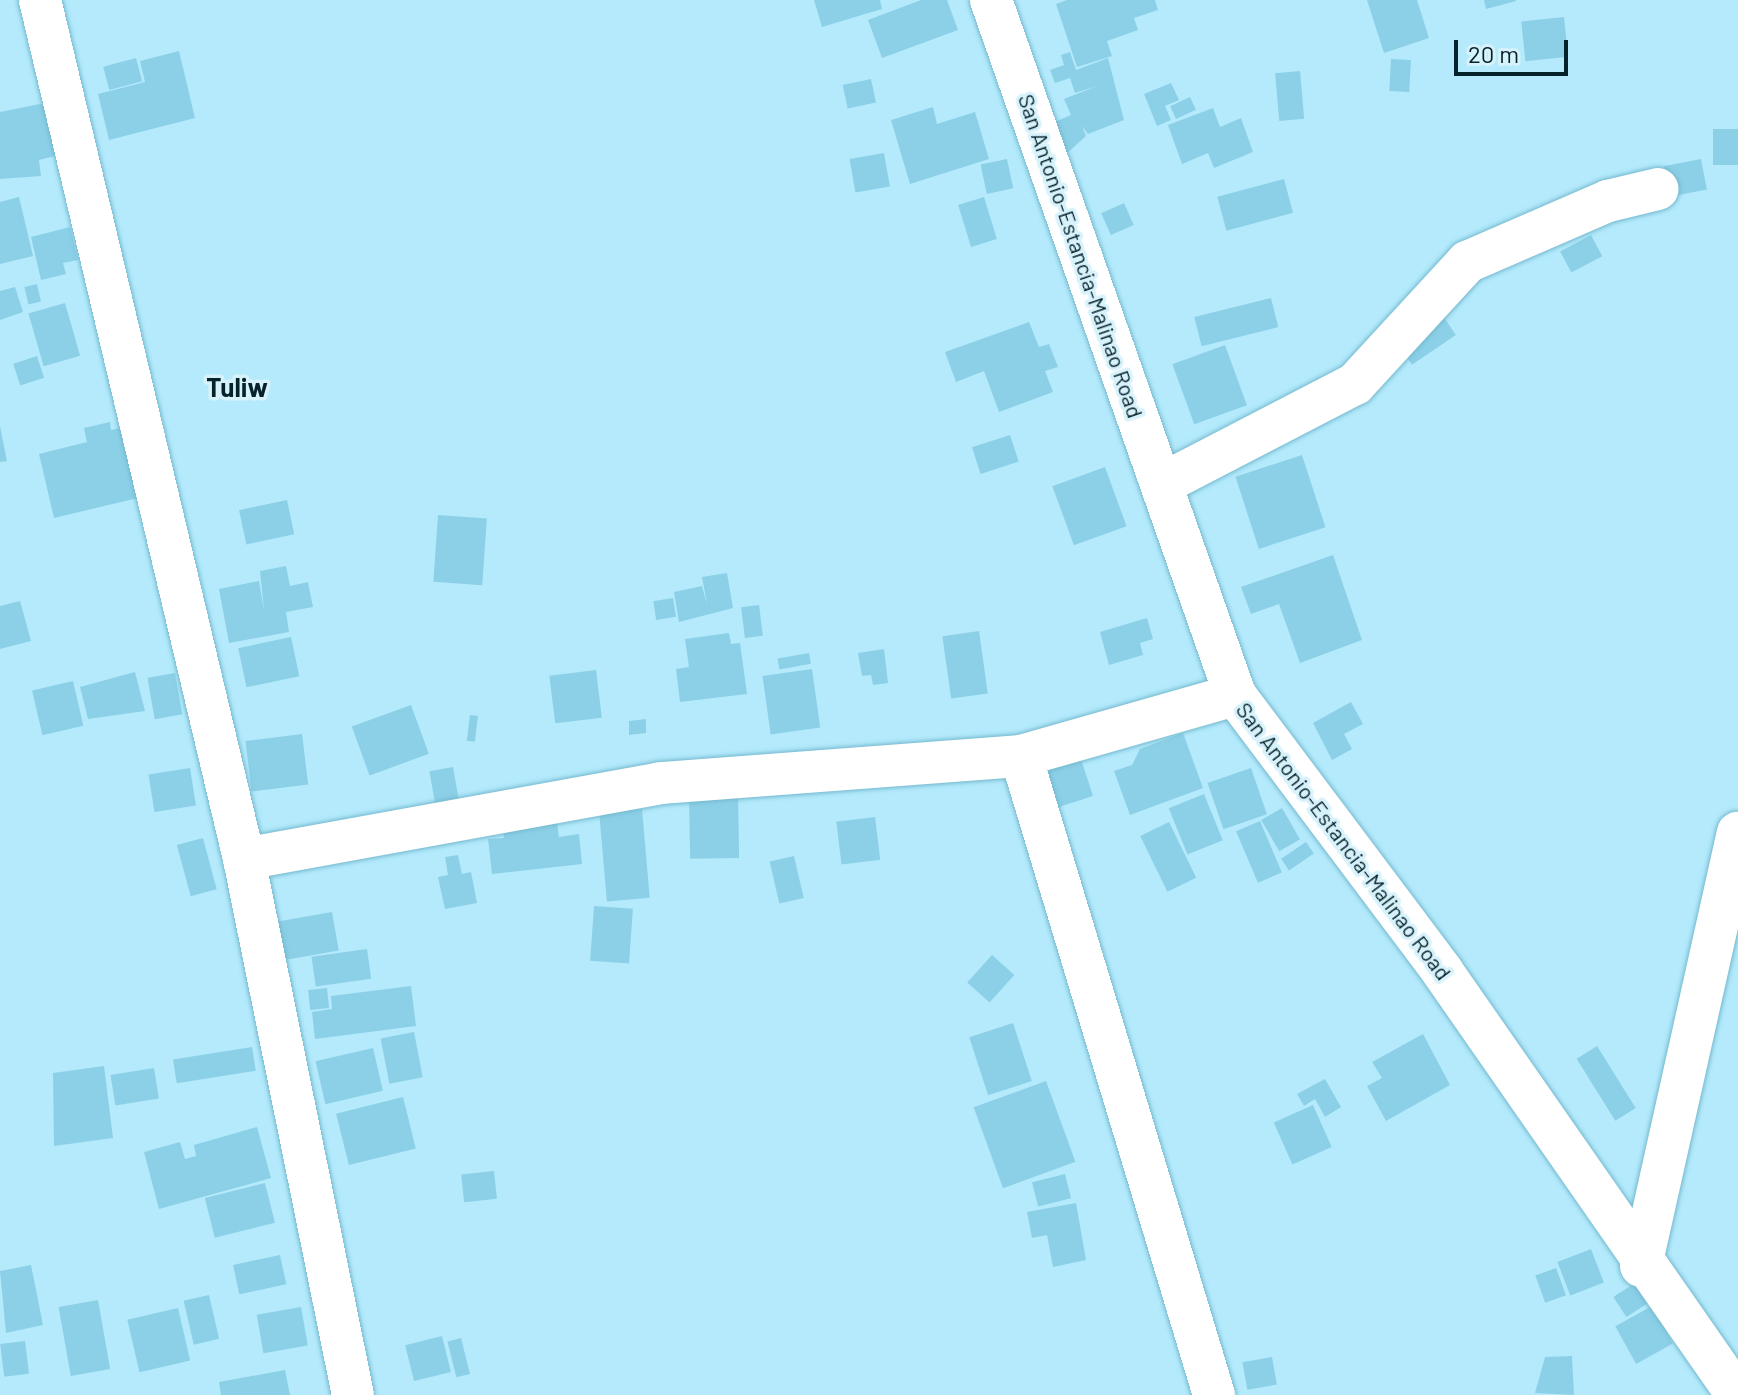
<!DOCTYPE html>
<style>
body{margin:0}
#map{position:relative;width:1738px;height:1395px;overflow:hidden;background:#b4eafc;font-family:Barlow,sans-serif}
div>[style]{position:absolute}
.building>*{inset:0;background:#8cd0e7;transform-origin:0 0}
.roads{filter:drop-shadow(0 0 2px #75b9cf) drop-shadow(0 0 2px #75b9cf)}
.minor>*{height:42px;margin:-21px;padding:0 21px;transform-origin:21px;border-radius:21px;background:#fff}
span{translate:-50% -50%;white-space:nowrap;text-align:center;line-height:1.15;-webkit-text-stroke:7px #d8f2fb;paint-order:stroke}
.street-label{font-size:22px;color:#06232c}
.quarter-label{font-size:26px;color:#06232c;font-weight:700}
.scale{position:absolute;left:1454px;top:40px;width:114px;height:36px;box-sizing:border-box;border:4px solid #06232c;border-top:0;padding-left:10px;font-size:24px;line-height:28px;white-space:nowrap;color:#06232c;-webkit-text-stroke:6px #d8f2fb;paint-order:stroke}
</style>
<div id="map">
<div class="building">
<div style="clip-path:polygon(814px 0,880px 0,882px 9px,822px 27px)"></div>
<div style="clip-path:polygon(921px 0,947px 0,958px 30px,882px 58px,868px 20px)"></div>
<div style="clip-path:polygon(1067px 0,1155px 0,1158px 10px,1134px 18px,1138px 30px,1107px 41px,1112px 56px,1077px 67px,1056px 4px)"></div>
<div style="clip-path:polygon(1367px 0,1417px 0,1429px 38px,1384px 53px)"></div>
<div style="clip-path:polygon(1484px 0,1516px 0,1516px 1px,1486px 9px)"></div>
<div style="left:1564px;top:17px;width:40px;height:43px;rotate:84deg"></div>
<div style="clip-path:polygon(179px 51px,195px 118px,109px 140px,98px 94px,145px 82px,140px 61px)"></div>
<div style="clip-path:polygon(1070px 52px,1076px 70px,1108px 58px,1124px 120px,1088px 134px,1082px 126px,1086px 136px,1066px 154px,1052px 123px,1071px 115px,1064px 99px,1097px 86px,1075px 93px,1070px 78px,1055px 83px,1050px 70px,1064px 65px,1061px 55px)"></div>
<div style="left:136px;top:58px;width:24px;height:34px;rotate:75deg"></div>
<div style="left:1391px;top:59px;width:20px;height:32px;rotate:3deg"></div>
<div style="left:1300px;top:71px;width:48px;height:25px;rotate:85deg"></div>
<div style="left:871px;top:79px;width:24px;height:29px;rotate:78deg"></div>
<div style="clip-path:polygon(1171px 83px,1179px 100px,1165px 106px,1171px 120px,1157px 126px,1144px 94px)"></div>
<div style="left:1190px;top:97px;width:14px;height:22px;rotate:65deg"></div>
<div style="clip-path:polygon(45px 103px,55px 156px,39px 160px,41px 176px,0 179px,0 112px)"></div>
<div style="clip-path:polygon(933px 107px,937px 124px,975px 112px,989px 159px,910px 184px,891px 120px)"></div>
<div style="clip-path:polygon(1213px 108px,1220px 127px,1241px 118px,1253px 152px,1214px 168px,1208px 153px,1182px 164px,1168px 125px)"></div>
<div style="left:1738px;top:129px;width:36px;height:25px;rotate:90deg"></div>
<div style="left:884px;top:153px;width:34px;height:35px;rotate:80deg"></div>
<div style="left:1007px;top:159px;width:30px;height:27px;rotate:78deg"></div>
<div style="left:1701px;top:159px;width:31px;height:38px;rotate:79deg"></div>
<div style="left:1284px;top:179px;width:35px;height:69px;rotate:75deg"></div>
<div style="clip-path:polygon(19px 197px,33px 256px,0 264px,0 202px)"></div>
<div style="left:984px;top:197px;width:44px;height:27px;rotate:73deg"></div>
<div style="left:1124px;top:203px;width:24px;height:25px;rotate:66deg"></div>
<div style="clip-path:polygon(70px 227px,78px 260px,63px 263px,66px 274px,41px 280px,31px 237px)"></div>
<div style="left:1591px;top:235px;width:24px;height:35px;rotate:62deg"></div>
<div style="left:37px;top:284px;width:18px;height:13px;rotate:77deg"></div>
<div style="clip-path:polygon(15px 287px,23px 312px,0 320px,0 291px)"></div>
<div style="left:1271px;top:298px;width:30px;height:79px;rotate:76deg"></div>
<div style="left:65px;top:303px;width:55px;height:38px;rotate:74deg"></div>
<div style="left:1443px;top:316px;width:23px;height:53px;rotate:56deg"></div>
<div style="clip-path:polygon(1029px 322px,1039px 347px,1049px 344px,1058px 367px,1045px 371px,1053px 392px,999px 412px,984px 371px,956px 382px,945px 352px)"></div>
<div style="left:1225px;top:345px;width:64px;height:56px;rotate:70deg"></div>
<div style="left:37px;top:356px;width:23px;height:25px;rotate:72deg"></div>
<div style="clip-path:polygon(110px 422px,111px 430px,126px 427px,142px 497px,54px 518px,39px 454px,87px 442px,84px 428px)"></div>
<div style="clip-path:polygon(0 426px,7px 461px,0 462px)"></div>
<div style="left:1010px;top:435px;width:28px;height:40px;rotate:72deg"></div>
<div style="left:1302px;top:455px;width:76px;height:70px;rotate:72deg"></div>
<div style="left:1105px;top:467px;width:63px;height:56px;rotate:70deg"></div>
<div style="left:287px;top:500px;width:35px;height:49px;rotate:78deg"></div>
<div style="left:438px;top:515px;width:49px;height:67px;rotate:4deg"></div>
<div style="clip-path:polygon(1333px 555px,1362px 640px,1300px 663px,1279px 604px,1251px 614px,1241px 587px)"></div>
<div style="clip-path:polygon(286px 566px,290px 586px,308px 582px,313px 607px,286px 612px,289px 632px,229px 643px,219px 589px,259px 581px,264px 611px,260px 571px)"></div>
<div style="clip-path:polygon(727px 573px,733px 608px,679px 622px,674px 592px,702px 586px,707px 604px,702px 577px)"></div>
<div style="left:673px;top:598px;width:19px;height:20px;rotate:81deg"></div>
<div style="clip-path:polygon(20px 601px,31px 641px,0 649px,0 606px)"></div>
<div style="left:759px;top:605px;width:31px;height:18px;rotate:83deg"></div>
<div style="clip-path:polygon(1147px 618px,1153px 639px,1140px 643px,1143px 655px,1109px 665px,1100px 632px)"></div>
<div style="left:979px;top:631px;width:63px;height:37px;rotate:82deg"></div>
<div style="clip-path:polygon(729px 633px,731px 644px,740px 643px,747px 694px,680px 702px,676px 669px,689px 667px,685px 639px)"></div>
<div style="left:291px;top:637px;width:40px;height:54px;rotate:78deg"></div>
<div style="clip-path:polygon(884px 649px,888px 683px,873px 685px,871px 675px,862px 676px,858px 653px)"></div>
<div style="left:809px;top:653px;width:11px;height:32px;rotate:80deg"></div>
<div style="left:812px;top:669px;width:59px;height:50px;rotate:82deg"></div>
<div style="left:596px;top:670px;width:48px;height:47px;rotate:83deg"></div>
<div style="clip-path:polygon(135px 672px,145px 711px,88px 719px,80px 687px)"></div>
<div style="left:175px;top:673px;width:42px;height:28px;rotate:80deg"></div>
<div style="left:73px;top:681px;width:46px;height:42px;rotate:77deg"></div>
<div style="clip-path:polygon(1351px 702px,1363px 724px,1344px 734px,1352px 749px,1332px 760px,1313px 723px)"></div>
<div style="left:411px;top:705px;width:52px;height:63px;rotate:70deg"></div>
<div style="left:470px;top:715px;width:8px;height:26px;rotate:7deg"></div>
<div style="clip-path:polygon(646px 719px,646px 733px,629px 735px,629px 721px)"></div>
<div style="clip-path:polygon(1183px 733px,1203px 788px,1130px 815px,1114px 771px,1132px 765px,1140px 749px)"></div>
<div style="left:302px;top:734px;width:51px;height:57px;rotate:83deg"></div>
<div style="left:1080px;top:756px;width:42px;height:39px;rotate:72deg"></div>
<div style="left:453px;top:767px;width:39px;height:24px;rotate:80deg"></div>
<div style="left:190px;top:768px;width:38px;height:42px;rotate:81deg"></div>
<div style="left:1251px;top:768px;width:49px;height:46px;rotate:71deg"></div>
<div style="left:738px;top:793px;width:65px;height:49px;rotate:89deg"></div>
<div style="left:1204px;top:794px;width:50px;height:38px;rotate:68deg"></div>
<div style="left:1282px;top:808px;width:36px;height:24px;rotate:60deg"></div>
<div style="left:642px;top:809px;width:89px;height:43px;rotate:85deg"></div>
<div style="clip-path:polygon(556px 816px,559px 837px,579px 834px,582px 864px,492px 874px,488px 839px,504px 838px,502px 822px)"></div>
<div style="left:875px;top:817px;width:43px;height:39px;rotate:83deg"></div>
<div style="left:1260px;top:821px;width:56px;height:26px;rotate:67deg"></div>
<div style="left:1169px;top:822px;width:62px;height:32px;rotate:64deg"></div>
<div style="left:203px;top:838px;width:53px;height:27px;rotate:75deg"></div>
<div style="left:1306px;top:842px;width:14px;height:30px;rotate:56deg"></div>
<div style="clip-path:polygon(458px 855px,462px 874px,471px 872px,477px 903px,445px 909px,438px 877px,448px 875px,445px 857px)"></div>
<div style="left:794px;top:856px;width:43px;height:25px;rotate:77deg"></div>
<div style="left:594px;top:906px;width:39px;height:55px;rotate:4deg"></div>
<div style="left:332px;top:912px;width:39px;height:65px;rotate:80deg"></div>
<div style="left:367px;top:949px;width:30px;height:56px;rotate:82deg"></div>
<div style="left:992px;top:955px;width:30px;height:37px;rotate:42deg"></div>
<div style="clip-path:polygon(411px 986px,416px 1026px,315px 1039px,312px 1012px,332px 1009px,331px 996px)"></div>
<div style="left:327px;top:988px;width:20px;height:19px;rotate:84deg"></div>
<div style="left:1013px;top:1023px;width:61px;height:46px;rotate:72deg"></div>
<div style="left:414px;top:1032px;width:46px;height:34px;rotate:79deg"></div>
<div style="clip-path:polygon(1423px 1034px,1450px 1085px,1386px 1121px,1367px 1086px,1382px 1078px,1372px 1062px)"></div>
<div style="left:1597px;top:1046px;width:73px;height:24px;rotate:58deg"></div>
<div style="left:252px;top:1047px;width:24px;height:80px;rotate:81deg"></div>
<div style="left:373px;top:1048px;width:44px;height:59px;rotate:77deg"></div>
<div style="clip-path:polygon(104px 1066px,113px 1138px,54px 1146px,53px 1073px)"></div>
<div style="left:154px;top:1068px;width:31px;height:44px;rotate:81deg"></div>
<div style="clip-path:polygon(1325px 1079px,1341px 1107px,1325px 1117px,1315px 1099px,1304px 1106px,1297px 1094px)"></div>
<div style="left:1046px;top:1081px;width:86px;height:77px;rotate:70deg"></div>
<div style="left:403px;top:1097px;width:53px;height:69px;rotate:76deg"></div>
<div style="left:1313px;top:1105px;width:46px;height:43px;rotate:66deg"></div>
<div style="clip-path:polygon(257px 1127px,271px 1178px,159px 1209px,144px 1152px,180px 1142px,185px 1159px,196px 1156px,194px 1145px)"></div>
<div style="left:494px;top:1171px;width:28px;height:33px;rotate:84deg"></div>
<div style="left:1065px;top:1174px;width:25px;height:34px;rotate:76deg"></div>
<div style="left:265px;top:1183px;width:41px;height:62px;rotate:76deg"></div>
<div style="clip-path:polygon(1076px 1203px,1086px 1260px,1053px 1267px,1047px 1235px,1032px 1238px,1027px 1212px)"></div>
<div style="left:1591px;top:1249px;width:36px;height:36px;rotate:69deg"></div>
<div style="left:280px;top:1255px;width:30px;height:48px;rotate:78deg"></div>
<div style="clip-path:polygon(31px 1265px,43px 1325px,6px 1333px,0 1271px)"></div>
<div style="left:1556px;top:1268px;width:29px;height:22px;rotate:70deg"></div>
<div style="left:1641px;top:1279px;width:24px;height:33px;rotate:57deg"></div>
<div style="left:209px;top:1295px;width:45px;height:26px;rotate:77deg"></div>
<div style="left:98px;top:1300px;width:70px;height:40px;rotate:80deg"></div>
<div style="left:1652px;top:1306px;width:43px;height:42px;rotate:61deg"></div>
<div style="left:301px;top:1307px;width:39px;height:45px;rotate:80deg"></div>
<div style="left:178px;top:1308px;width:54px;height:52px;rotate:77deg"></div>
<div style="left:442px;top:1336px;width:37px;height:38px;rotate:76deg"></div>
<div style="left:461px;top:1338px;width:37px;height:14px;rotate:76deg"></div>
<div style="left:25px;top:1341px;width:33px;height:25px;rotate:83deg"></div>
<div style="clip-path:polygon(1572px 1356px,1574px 1395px,1535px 1393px,1545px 1357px)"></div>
<div style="left:1272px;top:1357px;width:28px;height:30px;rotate:80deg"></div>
<div style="clip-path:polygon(285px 1370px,290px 1395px,221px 1395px,219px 1382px)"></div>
</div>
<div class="roads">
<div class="minor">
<div style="left:40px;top:0;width:883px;rotate:76.64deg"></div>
<div style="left:244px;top:859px;width:547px;rotate:78.51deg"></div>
<div style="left:991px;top:0;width:737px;rotate:70.65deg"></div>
<div style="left:1235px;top:695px;width:345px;rotate:53.1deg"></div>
<div style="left:1442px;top:971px;width:517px;rotate:55.17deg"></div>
<div style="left:1162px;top:484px;width:217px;rotate:-27.4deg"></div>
<div style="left:1355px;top:384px;width:166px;rotate:-47.4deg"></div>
<div style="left:1467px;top:262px;width:154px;rotate:-23.4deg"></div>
<div style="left:1608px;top:201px;width:51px;rotate:-13.5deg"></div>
<div style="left:1021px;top:756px;width:668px;rotate:73.19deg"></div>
<div style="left:244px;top:859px;width:424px;rotate:-10.3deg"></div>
<div style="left:661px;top:783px;width:361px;rotate:-4.3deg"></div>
<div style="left:1021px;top:756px;width:223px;rotate:-15.9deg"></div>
<div style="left:1641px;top:1266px;width:444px;rotate:-77.4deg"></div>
</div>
</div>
<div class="street-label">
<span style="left:1081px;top:256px;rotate:71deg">San Antonio-Estancia-Malinao Road</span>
<span style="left:1344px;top:841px;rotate:53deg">San Antonio-Estancia-Malinao Road</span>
</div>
<div class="quarter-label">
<span style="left:237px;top:387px">Tuliw</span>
</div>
<div class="scale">20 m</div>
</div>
